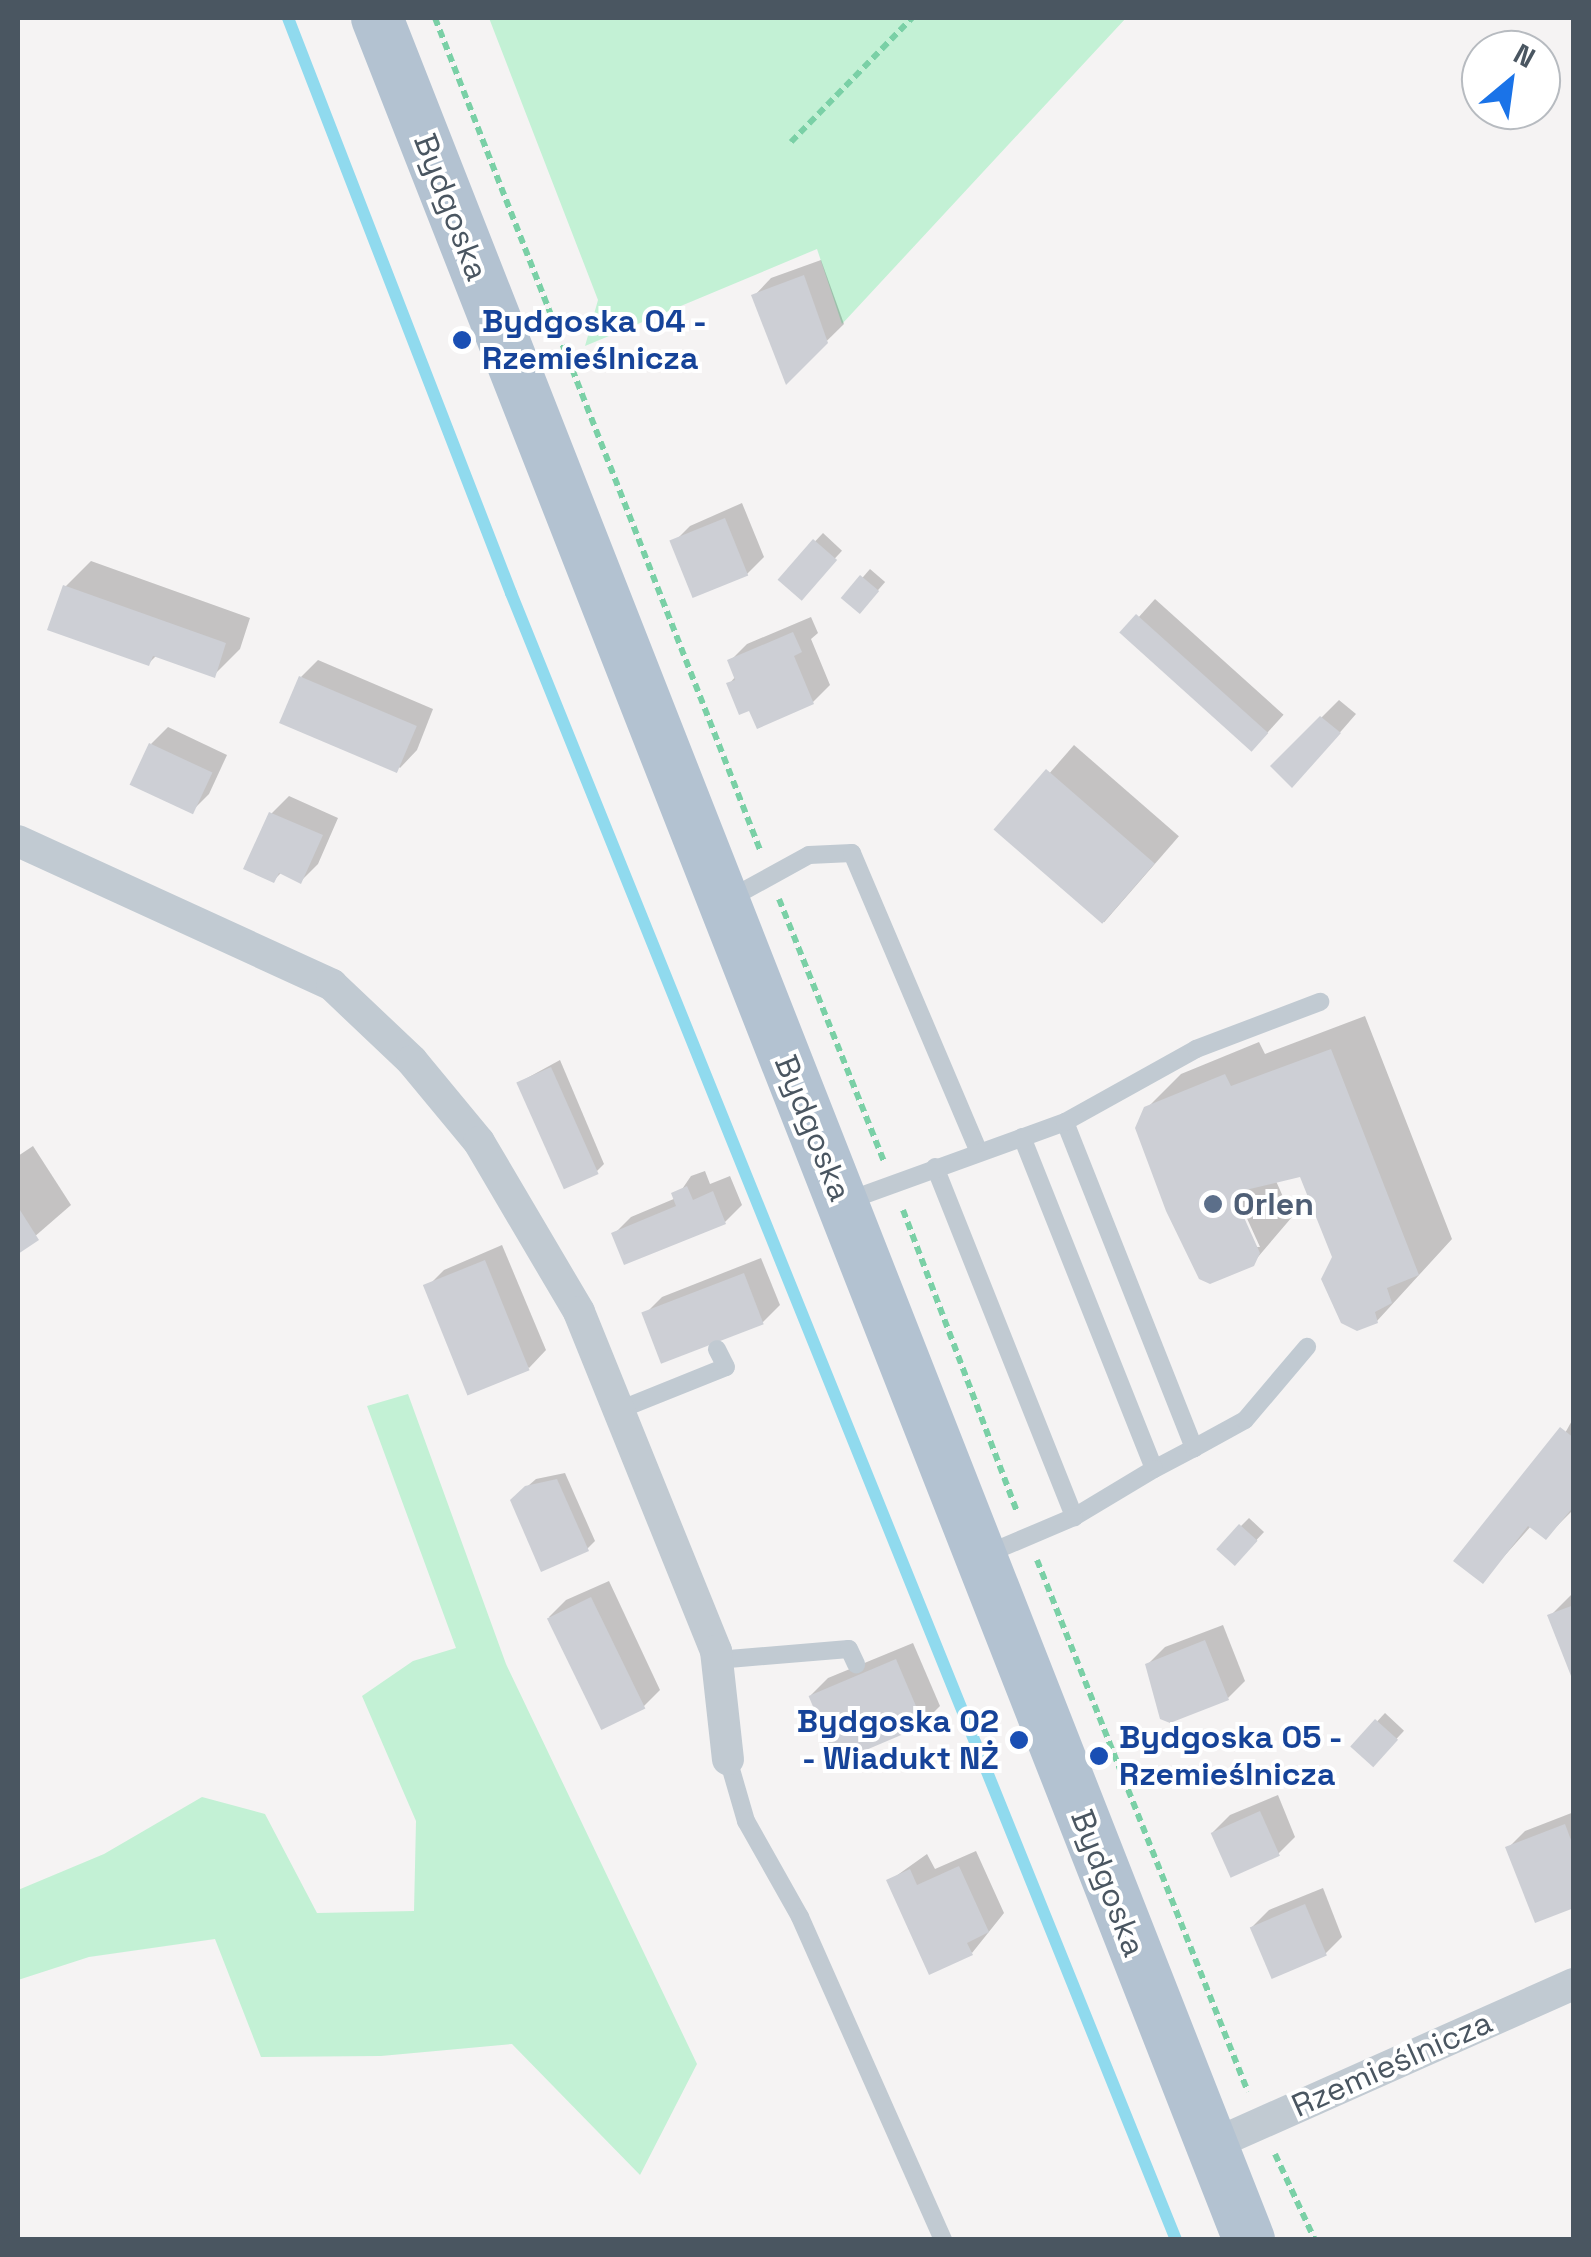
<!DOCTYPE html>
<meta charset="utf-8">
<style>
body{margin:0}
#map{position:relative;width:1591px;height:2257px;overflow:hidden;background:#f5f3f3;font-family:"Space Grotesk",sans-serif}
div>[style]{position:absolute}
.green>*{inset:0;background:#c3f1d5}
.shadow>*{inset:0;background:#0003;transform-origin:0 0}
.stream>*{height:12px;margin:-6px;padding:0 6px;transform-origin:6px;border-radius:6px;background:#90daee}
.building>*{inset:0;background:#cdcfd5;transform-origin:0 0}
.path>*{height:6px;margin-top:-3px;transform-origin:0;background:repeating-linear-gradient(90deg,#7ad0a6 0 8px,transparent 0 13px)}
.lane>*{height:18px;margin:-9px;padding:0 9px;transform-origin:9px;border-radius:9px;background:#c1cad2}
.street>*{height:32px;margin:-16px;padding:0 16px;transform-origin:16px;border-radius:16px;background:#c1cad2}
.primary>*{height:52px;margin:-26px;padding:0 26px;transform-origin:26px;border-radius:26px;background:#b3c2d1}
.dots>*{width:28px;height:28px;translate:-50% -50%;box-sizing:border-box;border:5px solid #fff;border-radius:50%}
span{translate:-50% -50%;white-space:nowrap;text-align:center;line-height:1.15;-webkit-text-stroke:8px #fff;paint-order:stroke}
.street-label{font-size:32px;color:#4a5661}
.transit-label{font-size:32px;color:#164399;font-weight:700}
.left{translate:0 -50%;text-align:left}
.right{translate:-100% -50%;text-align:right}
.service-label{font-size:32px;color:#4e5e75;font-weight:700}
.frame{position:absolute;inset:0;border:20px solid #4a5661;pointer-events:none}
.north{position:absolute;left:1461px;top:30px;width:100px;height:100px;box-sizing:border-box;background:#fff;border:2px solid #b7bbc0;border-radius:50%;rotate:29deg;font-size:28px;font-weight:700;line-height:40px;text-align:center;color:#4a5661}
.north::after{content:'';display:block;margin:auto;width:35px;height:45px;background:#1a73e8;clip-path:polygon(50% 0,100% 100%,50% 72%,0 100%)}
</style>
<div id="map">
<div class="green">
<div style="clip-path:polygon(489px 18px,1126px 18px,842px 324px,817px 249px,585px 346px,598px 300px)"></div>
<div style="clip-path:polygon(408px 1394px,506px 1664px,697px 2064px,640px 2175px,512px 2044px,381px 2056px,261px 2057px,215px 1939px,89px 1957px,18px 1980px,18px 1890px,104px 1854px,202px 1797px,265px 1814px,317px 1913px,414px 1911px,416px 1821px,362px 1696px,413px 1661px,456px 1648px,367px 1406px)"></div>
</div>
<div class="shadow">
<div style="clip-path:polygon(821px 260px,844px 324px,787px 380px,754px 296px,771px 278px)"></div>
<div style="clip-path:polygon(742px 503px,764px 557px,747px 574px,673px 543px,690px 526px)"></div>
<div style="left:823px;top:533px;width:26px;height:62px;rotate:43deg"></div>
<div style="clip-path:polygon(91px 561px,250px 618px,240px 649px,214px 675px,157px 655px,149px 663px,65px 587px)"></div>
<div style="left:870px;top:569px;width:20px;height:38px;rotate:41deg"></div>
<div style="left:1155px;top:599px;width:173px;height:46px;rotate:42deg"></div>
<div style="clip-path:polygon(811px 617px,818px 633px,811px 639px,830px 685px,813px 702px,751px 708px,729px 684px,736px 676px,730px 661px,747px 644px)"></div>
<div style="clip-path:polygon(318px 660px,433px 709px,417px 750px,400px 768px,301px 677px)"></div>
<div style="clip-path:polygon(1339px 700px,1356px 714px,1309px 768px,1273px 766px)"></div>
<div style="clip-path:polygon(168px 727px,227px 755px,209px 794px,192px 811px,151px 744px)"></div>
<div style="left:1074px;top:745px;width:139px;height:114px;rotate:41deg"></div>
<div style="clip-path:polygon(289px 796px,338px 818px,318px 864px,301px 881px,282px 872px,274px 880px,272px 813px)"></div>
<div style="clip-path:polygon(evenodd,1365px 1016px,1452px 1239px,1377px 1321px,1335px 1257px,1301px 1174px,1276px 1181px,1292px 1217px,1252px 1264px,1146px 1109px,1181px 1074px,1259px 1042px,1265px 1054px,1365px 1016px,1230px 1181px,1260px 1247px,1254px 1247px,1230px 1181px)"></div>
<div style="clip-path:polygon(560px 1060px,604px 1164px,596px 1172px,518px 1083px)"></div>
<div style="clip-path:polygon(33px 1146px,71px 1205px,18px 1251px,18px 1156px)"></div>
<div style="clip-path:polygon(705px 1171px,710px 1184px,730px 1176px,742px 1205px,725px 1222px,614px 1234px,631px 1217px,676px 1198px,691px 1176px)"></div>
<div style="clip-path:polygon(502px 1245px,546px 1350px,529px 1368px,427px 1287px,444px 1270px)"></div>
<div style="clip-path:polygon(761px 1258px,780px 1305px,763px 1322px,645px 1314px,662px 1297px)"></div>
<div style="clip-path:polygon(1574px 1417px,1574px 1509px,1546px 1537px,1531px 1526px,1483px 1580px)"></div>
<div style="clip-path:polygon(565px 1473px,595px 1541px,587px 1549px,521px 1492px,536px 1479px)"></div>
<div style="clip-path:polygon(1249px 1518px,1264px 1532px,1236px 1562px,1241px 1526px)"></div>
<div style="clip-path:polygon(609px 1581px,660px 1690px,643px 1707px,549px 1617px,566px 1600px)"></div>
<div style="clip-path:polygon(1574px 1592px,1574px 1675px,1550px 1616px)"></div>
<div style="clip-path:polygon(1223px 1625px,1245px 1681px,1228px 1698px,1148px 1664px,1165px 1647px)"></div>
<div style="clip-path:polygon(913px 1643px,940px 1706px,923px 1723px,811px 1695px,828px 1678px)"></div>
<div style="left:1385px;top:1713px;width:26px;height:45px;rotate:43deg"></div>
<div style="clip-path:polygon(1278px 1795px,1295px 1837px,1278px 1854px,1213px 1832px,1230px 1815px)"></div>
<div style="clip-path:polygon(1574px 1812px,1574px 1905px,1508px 1848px,1525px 1831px)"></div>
<div style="clip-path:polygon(976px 1851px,1004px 1913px,972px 1953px,889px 1881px,927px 1854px,935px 1869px)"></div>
<div style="clip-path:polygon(1323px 1888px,1342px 1937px,1325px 1954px,1252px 1927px,1269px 1910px)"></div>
</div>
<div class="stream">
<div style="left:288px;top:18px;width:617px;rotate:68.8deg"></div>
<div style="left:511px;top:593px;width:1776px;rotate:68.01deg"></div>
</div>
<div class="building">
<div style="clip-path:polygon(804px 275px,828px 343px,786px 385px,751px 295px)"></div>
<div style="left:725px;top:518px;width:62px;height:60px;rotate:68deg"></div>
<div style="left:813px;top:539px;width:32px;height:54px;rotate:41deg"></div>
<div style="left:860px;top:575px;width:25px;height:30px;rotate:40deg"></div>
<div style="clip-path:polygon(63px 585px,226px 643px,215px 678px,153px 656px,149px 666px,47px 630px)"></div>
<div style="left:1136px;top:614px;width:178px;height:25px;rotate:42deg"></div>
<div style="clip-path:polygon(793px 632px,802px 652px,794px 656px,814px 704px,757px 729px,749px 711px,739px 715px,726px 683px,735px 680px,727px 660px)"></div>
<div style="left:299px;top:676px;width:128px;height:51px;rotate:23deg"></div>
<div style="clip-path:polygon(1320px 716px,1341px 733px,1292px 788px,1270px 766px)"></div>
<div style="left:149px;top:743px;width:70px;height:46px;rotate:25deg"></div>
<div style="left:1046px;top:769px;width:144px;height:80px;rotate:41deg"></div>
<div style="clip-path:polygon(269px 812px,323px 835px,301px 884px,279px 873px,274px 883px,243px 869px)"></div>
<div style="clip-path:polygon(1331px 1049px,1419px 1275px,1387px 1288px,1392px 1303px,1375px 1312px,1378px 1323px,1357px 1331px,1341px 1323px,1321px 1279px,1332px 1257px,1300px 1177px,1233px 1193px,1260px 1253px,1254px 1266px,1210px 1284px,1199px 1279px,1166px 1211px,1135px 1128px,1144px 1107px,1225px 1074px,1231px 1086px)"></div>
<div style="left:551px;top:1067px;width:117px;height:38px;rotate:66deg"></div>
<div style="clip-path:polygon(687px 1186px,693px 1200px,713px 1191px,726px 1224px,624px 1265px,611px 1233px,676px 1206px,671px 1193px)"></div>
<div style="clip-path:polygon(18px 1207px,39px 1240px,18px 1254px)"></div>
<div style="left:485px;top:1260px;width:119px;height:67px;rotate:68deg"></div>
<div style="left:744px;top:1273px;width:55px;height:110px;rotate:69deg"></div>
<div style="clip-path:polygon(1560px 1427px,1574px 1438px,1574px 1506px,1546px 1540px,1528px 1526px,1483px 1584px,1453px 1561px)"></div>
<div style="clip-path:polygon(557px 1479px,589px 1551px,541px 1572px,510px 1500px,525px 1486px)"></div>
<div style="left:1239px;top:1524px;width:25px;height:34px;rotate:42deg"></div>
<div style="left:591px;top:1597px;width:124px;height:49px;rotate:64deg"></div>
<div style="clip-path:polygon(1574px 1605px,1574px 1681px,1573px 1681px,1547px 1615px)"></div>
<div style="clip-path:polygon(1205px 1640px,1229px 1700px,1170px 1723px,1160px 1719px,1145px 1664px)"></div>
<div style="left:896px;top:1659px;width:72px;height:95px;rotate:67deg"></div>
<div style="left:1375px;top:1719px;width:31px;height:37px;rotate:42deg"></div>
<div style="left:1260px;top:1811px;width:49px;height:54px;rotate:66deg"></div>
<div style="clip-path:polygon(1565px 1824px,1574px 1848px,1574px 1908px,1535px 1923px,1505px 1847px)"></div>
<div style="clip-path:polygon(959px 1866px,989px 1932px,967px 1943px,973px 1955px,929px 1975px,886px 1880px,910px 1869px,917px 1885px)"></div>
<div style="left:1305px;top:1904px;width:56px;height:60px;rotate:67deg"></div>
</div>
<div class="path">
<div style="left:435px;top:18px;width:893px;rotate:68.66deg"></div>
<div style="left:791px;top:142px;width:173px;rotate:-45.7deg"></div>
<div style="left:779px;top:899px;width:282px;rotate:68.2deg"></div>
<div style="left:903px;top:1210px;width:323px;rotate:69.3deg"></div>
<div style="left:1037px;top:1560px;width:572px;rotate:68.37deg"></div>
<div style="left:1275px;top:2154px;width:95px;rotate:65.1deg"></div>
</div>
<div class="lane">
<div style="left:729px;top:899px;width:91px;rotate:-28.8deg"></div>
<div style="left:809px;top:855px;width:43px;rotate:-2.7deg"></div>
<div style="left:852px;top:853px;width:325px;rotate:67deg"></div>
<div style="left:1065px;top:1122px;width:351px;rotate:68.4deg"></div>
<div style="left:1194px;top:1448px;width:45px;rotate:152.3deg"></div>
<div style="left:1022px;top:1137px;width:357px;rotate:68.3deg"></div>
<div style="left:1154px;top:1469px;width:93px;rotate:149deg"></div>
<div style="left:935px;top:1167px;width:377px;rotate:68.3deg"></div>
<div style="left:1074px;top:1517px;width:100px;rotate:157deg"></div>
<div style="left:847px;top:1201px;width:232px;rotate:-19.9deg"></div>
<div style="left:1065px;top:1122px;width:150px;rotate:-29.1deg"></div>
<div style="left:1196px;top:1049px;width:133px;rotate:-20.8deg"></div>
<div style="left:619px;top:1410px;width:115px;rotate:-21.9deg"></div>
<div style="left:726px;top:1367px;width:20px;rotate:-117deg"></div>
<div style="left:1194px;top:1448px;width:58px;rotate:-28.8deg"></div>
<div style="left:1245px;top:1420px;width:96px;rotate:-49.7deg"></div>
<div style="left:717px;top:1660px;width:132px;rotate:-4.8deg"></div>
<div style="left:849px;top:1649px;width:17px;rotate:65deg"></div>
<div style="left:728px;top:1759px;width:65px;rotate:73.8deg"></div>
<div style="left:746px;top:1821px;width:110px;rotate:60.6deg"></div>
<div style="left:800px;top:1917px;width:353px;rotate:66.1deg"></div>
</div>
<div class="street">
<div style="left:18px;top:841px;width:345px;rotate:24.6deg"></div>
<div style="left:332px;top:985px;width:110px;rotate:43.5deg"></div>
<div style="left:412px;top:1061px;width:105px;rotate:50.4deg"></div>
<div style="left:479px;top:1142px;width:197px;rotate:59.5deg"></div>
<div style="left:579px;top:1312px;width:366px;rotate:68deg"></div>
<div style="left:716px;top:1651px;width:109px;rotate:83.7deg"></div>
<div style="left:1212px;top:2145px;width:396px;rotate:-24deg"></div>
</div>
<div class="primary">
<div style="left:377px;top:18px;width:2387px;rotate:68.57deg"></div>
</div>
<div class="dots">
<div style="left:462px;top:340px;background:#1a4fb4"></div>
<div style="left:1213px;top:1204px;background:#5c6f8a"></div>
<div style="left:1019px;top:1740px;background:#1a4fb4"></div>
<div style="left:1099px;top:1756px;background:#1a4fb4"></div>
</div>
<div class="street-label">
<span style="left:451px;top:207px;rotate:69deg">Bydgoska</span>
<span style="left:813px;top:1128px;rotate:68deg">Bydgoska</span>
<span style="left:1108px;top:1883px;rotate:69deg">Bydgoska</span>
<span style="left:1392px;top:2064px;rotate:-24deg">Rzemieślnicza</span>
</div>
<div class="transit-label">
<span class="left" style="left:482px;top:340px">Bydgoska 04 -<br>Rzemieślnicza</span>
<span class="right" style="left:999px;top:1740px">Bydgoska 02<br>- Wiadukt NŻ</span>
<span class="left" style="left:1119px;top:1756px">Bydgoska 05 -<br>Rzemieślnicza</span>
</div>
<div class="service-label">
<span class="left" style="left:1233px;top:1204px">Orlen</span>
</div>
<div class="frame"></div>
<div class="north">N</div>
</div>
